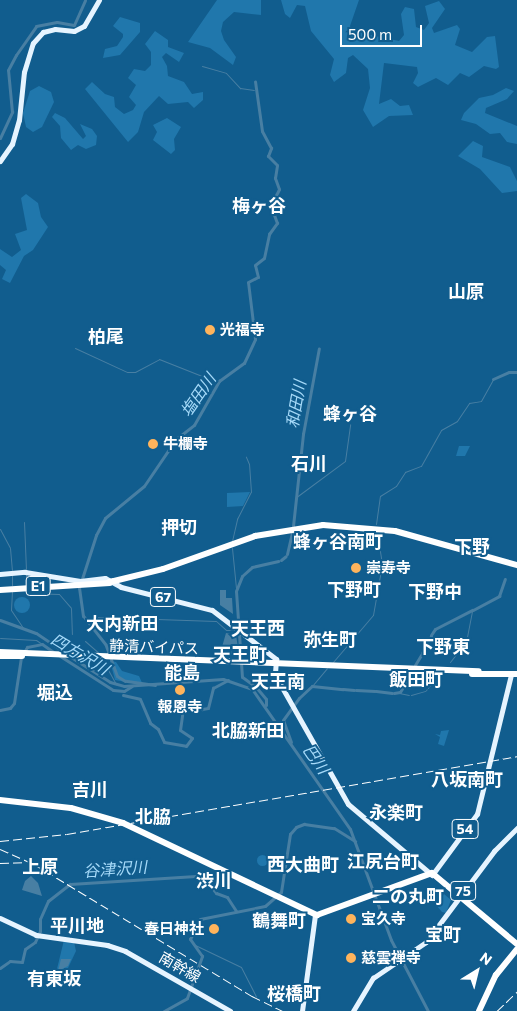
<!DOCTYPE html>
<meta charset="utf-8">
<style>
body{margin:0}
#map{position:relative;width:517px;height:1011px;overflow:hidden;background:#115d8e;font-family:Commissioner,"Noto Sans JP",sans-serif}
div>[style]{position:absolute}
.green>*{inset:0;background:#2077ac}
.round{border-radius:50%}
.water>*{inset:0;background:#487fa3}
.stream>*{height:1px;margin:-0.5px;padding:0 0.5px;transform-origin:0.5px;border-radius:0.5px;background:#487fa3}
.river>*{height:3px;margin:-1.5px;padding:0 1.5px;transform-origin:1.5px;border-radius:1.5px;background:#487fa3}
.major>*{height:5px;margin:-2.5px;padding:0 2.5px;transform-origin:2.5px;border-radius:2.5px;background:#e6f4ff}
.highway>*{height:6px;margin:-3px;padding:0 3px;transform-origin:3px;border-radius:3px;background:#fff}
.rail>*{height:1px;margin-top:-0.5px;transform-origin:0;background:repeating-linear-gradient(90deg,#fff 0 9px,transparent 0 13px)}
.highway-bridge>*{height:6px;margin:-3px;padding:0 3px;transform-origin:3px;border-radius:3px;background:#fff}
.dots>*{width:14px;height:14px;translate:-50% -50%;box-sizing:border-box;border:2px solid #115d8e;border-radius:50%}
span{translate:-50% -50%;white-space:nowrap;text-align:center;line-height:1.15;-webkit-text-stroke:4px #115d8e;paint-order:stroke}
.shield-label span{padding:1px 4px;background:#115d8e;border:1px solid;border-radius:4px;-webkit-text-stroke-width:0}
.shield-label{font-size:14px;color:#fff;font-weight:700}
.poi-label{font-size:15px;color:#fff;font-weight:700}
.left{translate:0 -50%;text-align:left}
.right{translate:-100% -50%;text-align:right}
.street-label{font-size:15px;color:#fff}
.water-label{font-size:16px;color:#a6daf9;font-style:italic}
.quarter-label{font-size:18px;color:#fff;font-weight:700}
.north{position:absolute;left:452px;top:946px;width:50px;height:50px;-webkit-text-stroke:4px #115d8e;paint-order:stroke;rotate:36deg;font-size:14px;font-weight:700;line-height:20px;text-align:center;color:#fff}
.north::after{content:'';display:block;margin:auto;width:18px;height:22px;background:#fff;clip-path:polygon(50% 0,100% 100%,50% 72%,0 100%)}
.scale{position:absolute;left:340px;top:25px;width:82px;height:22px;box-sizing:border-box;border:2px solid #fff;border-top:0;padding-left:6px;font-size:15px;line-height:18px;white-space:nowrap;color:#fff;-webkit-text-stroke:4px #115d8e;paint-order:stroke}
</style>
<div id="map">
<div class="green">
<div style="clip-path:polygon(217px 0,261px 0,261px 15px,234px 12px,223px 22px,221px 31px,224px 40px,236px 57px,233px 65px,210px 48px,188px 42px)"></div>
<div style="clip-path:polygon(281px 0,359px 0,350px 26px,352px 31px,399px 41px,404px 35px,401px 14px,405px 7px,414px 9px,416px 27px,424px 30px,429px 23px,425px 6px,439px 1px,445px 9px,432px 28px,434px 33px,457px 25px,460px 29px,455px 45px,472px 52px,487px 37px,495px 36px,499px 67px,496px 69px,484px 66px,469px 77px,460px 73px,448px 85px,436px 78px,418px 87px,413px 83px,418px 73px,417px 67px,384px 63px,379px 104px,391px 99px,400px 106px,409px 105px,413px 115px,389px 116px,373px 127px,363px 110px,370px 88px,368px 69px,353px 55px,348px 58px,346px 73px,334px 82px,330px 75px,334px 59px,311px 31px,305px 6px,297px 5px,290px 18px,285px 14px)"></div>
<div style="clip-path:polygon(120px 17px,140px 23px,140px 32px,120px 55px,103px 58px,105px 49px,117px 46px,123px 37px,123px 34px,113px 26px)"></div>
<div style="clip-path:polygon(155px 31px,168px 40px,168px 47px,184px 53px,179px 62px,166px 53px,162px 57px,167px 66px,168px 76px,184px 82px,192px 94px,203px 92px,203px 100px,194px 108px,188px 102px,168px 104px,159px 96px,144px 112px,138px 132px,128px 142px,85px 89px,92px 82px,105px 94px,114px 97px,115px 107px,124px 114px,133px 110px,136px 105px,129px 97px,136px 85px,128px 78px,134px 69px,145px 71px,151px 65px,151px 52px,145px 44px)"></div>
<div style="clip-path:polygon(39px 86px,51px 92px,54px 102px,42px 127px,33px 132px,26px 127px,23px 113px,30px 91px)"></div>
<div style="clip-path:polygon(506px 88px,514px 91px,507px 99px,486px 108px,485px 113px,517px 126px,517px 144px,507px 142px,500px 133px,490px 134px,476px 124px,461px 120px,464px 113px,479px 98px,493px 95px)"></div>
<div style="clip-path:polygon(55px 113px,65px 118px,83px 139px,86px 136px,80px 124px,92px 129px,97px 136px,96px 145px,86px 149px,78px 145px,71px 150px,61px 138px,60px 126px,52px 117px)"></div>
<div style="clip-path:polygon(167px 118px,181px 127px,174px 139px,175px 150px,171px 154px,153px 140px,157px 132px,153px 125px)"></div>
<div style="clip-path:polygon(473px 141px,483px 146px,482px 157px,510px 167px,517px 181px,517px 191px,502px 193px,480px 169px,458px 156px)"></div>
<div style="clip-path:polygon(26px 194px,38px 203px,41px 217px,48px 227px,33px 250px,24px 256px,10px 283px,2px 279px,6px 270px,0 265px,0 249px,12px 257px,21px 250px,15px 234px,27px 230px,21px 198px)"></div>
<div style="clip-path:polygon(459px 446px,470px 446px,465px 456px,456px 456px)"></div>
<div style="clip-path:polygon(250px 492px,243px 506px,227px 507px,227px 493px)"></div>
<div class="round" style="left:14px;top:597px;width:16px;height:16px"></div>
<div style="clip-path:polygon(110px 661px,116px 662px,122px 671px,139px 676px,143px 685px,115px 680px)"></div>
<div style="clip-path:polygon(449px 730px,444px 746px,438px 744px,440px 737px,435px 734px,440px 735px,441px 731px)"></div>
<div class="round" style="left:256.5px;top:854.5px;width:11px;height:11px"></div>
<div style="clip-path:polygon(444px 894px,451px 900px,446px 913px,442px 912px,436px 905px)"></div>
<div style="clip-path:polygon(64px 940px,74px 942px,76px 951px,68px 968px,56px 973px)"></div>
</div>
<div class="water">
<div style="clip-path:polygon(220px 590px,226px 590px,226px 598px,232px 598px,233px 614px,220px 605px)"></div>
<div style="clip-path:polygon(226px 633px,236px 635px,239px 654px,230px 654px,230px 648px,222px 647px)"></div>
<div style="clip-path:polygon(31px 876px,38px 883px,42px 896px,22px 890px,25px 881px)"></div>
<div style="clip-path:polygon(61px 959px,71px 959px,68px 966px,58px 971px)"></div>
</div>
<div class="stream">
<div style="left:202px;top:66px;width:25px;rotate:16deg"></div>
<div style="left:226px;top:73px;width:21px;rotate:47deg"></div>
<div style="left:240px;top:88px;width:14px;rotate:8deg"></div>
<div style="left:75px;top:348px;width:57px;rotate:24.8deg"></div>
<div style="left:127px;top:372px;width:8px"></div>
<div style="left:135px;top:372px;width:27px;rotate:-28deg"></div>
<div style="left:159px;top:359px;width:57px;rotate:21.6deg"></div>
<div style="left:212px;top:380px;width:7px;rotate:45deg"></div>
<div style="left:295px;top:498px;width:62px;rotate:-36.5deg"></div>
<div style="left:345px;top:461px;width:37px;rotate:-82deg"></div>
<div style="left:24px;top:522px;width:47px;rotate:87.6deg"></div>
<div style="left:376px;top:524px;width:28px;rotate:-82deg"></div>
<div style="left:380px;top:496px;width:19px;rotate:-32deg"></div>
<div style="left:396px;top:486px;width:17px;rotate:-57deg"></div>
<div style="left:405px;top:472px;width:17px;rotate:-21deg"></div>
<div style="left:421px;top:466px;width:41px;rotate:-60.9deg"></div>
<div style="left:441px;top:430px;width:18px;rotate:-29deg"></div>
<div style="left:457px;top:421px;width:22px;rotate:-56deg"></div>
<div style="left:469px;top:403px;width:12px;rotate:-9deg"></div>
<div style="left:481px;top:401px;width:25px;rotate:-61deg"></div>
<div style="left:0;top:529px;width:21px;rotate:62deg"></div>
<div style="left:10px;top:548px;width:22px;rotate:85deg"></div>
<div style="left:232px;top:541px;width:23px;rotate:-77deg"></div>
<div style="left:237px;top:519px;width:30px;rotate:-63deg"></div>
<div style="left:251px;top:492px;width:28px;rotate:-94deg"></div>
<div style="left:249px;top:464px;width:8px;rotate:-113deg"></div>
<div style="left:232px;top:548px;width:40px;rotate:84.3deg"></div>
<div style="left:26px;top:573px;width:9px;rotate:90deg"></div>
<div style="left:12px;top:574px;width:11px;rotate:90deg"></div>
<div style="left:12px;top:591px;width:19px;rotate:93deg"></div>
<div style="left:11px;top:610px;width:22px;rotate:56deg"></div>
<div style="left:27px;top:593px;width:32px;rotate:2deg"></div>
<div style="left:59px;top:594px;width:18px;rotate:49deg"></div>
<div style="left:71px;top:608px;width:26px;rotate:88deg"></div>
<div style="left:97px;top:617px;width:119px;rotate:1.9deg"></div>
<div style="left:216px;top:621px;width:13px;rotate:42deg"></div>
<div style="left:226px;top:630px;width:9px"></div>
<div style="left:0;top:638px;width:36px;rotate:3deg"></div>
<div style="left:36px;top:640px;width:7px;rotate:34deg"></div>
<div style="left:85px;top:641px;width:18px;rotate:41deg"></div>
<div style="left:466px;top:642px;width:33px;rotate:-79deg"></div>
<div style="left:102px;top:659px;width:29px;rotate:61deg"></div>
<div style="left:333px;top:662px;width:62px;rotate:-49.6deg"></div>
<div style="left:373px;top:615px;width:52px;rotate:-80deg"></div>
<div style="left:382px;top:564px;width:32px;rotate:-99deg"></div>
<div style="left:450px;top:662px;width:24px;rotate:-52deg"></div>
<div style="left:431px;top:685px;width:9px;rotate:-54deg"></div>
<div style="left:312px;top:686px;width:23px;rotate:-50deg"></div>
<div style="left:428px;top:688px;width:4px;rotate:-56deg"></div>
<div style="left:426px;top:690px;width:1px;rotate:-45deg"></div>
<div style="left:399px;top:693px;width:10px;rotate:11deg"></div>
<div style="left:411px;top:695px;width:15px;rotate:-16deg"></div>
<div style="left:195px;top:945px;width:51px;rotate:25.6deg"></div>
<div style="left:241px;top:967px;width:33px;rotate:63deg"></div>
</div>
<div class="river">
<div style="left:0;top:138px;width:29px;rotate:-65deg"></div>
<div style="left:12px;top:112px;width:42px;rotate:-95.4deg"></div>
<div style="left:8px;top:70px;width:17px;rotate:-62deg"></div>
<div style="left:16px;top:55px;width:35px;rotate:-55deg"></div>
<div style="left:36px;top:26px;width:21px;rotate:-11deg"></div>
<div style="left:57px;top:22px;width:17px;rotate:10deg"></div>
<div style="left:74px;top:25px;width:27px;rotate:-66deg"></div>
<div style="left:493px;top:379px;width:17px;rotate:-24deg"></div>
<div style="left:509px;top:372px;width:8px"></div>
<div style="left:293px;top:526px;width:93px;rotate:-83.8deg"></div>
<div style="left:303px;top:434px;width:87px;rotate:-79.5deg"></div>
<div style="left:287px;top:554px;width:22px;rotate:-77deg"></div>
<div style="left:281px;top:560px;width:6px;rotate:-39deg"></div>
<div style="left:473px;top:610px;width:30px;rotate:-28deg"></div>
<div style="left:499px;top:596px;width:18px;rotate:-71deg"></div>
<div style="left:0;top:620px;width:38px;rotate:20deg"></div>
<div style="left:36px;top:633px;width:36px;rotate:34deg"></div>
<div style="left:431px;top:635px;width:7px;rotate:-56deg"></div>
<div style="left:435px;top:629px;width:42px;rotate:-27.2deg"></div>
<div style="left:422px;top:653px;width:19px;rotate:-62deg"></div>
<div style="left:60px;top:656px;width:63px;rotate:32.7deg"></div>
<div style="left:113px;top:690px;width:11px;rotate:5deg"></div>
<div style="left:124px;top:691px;width:9px;rotate:-32deg"></div>
<div style="left:71px;top:657px;width:46px;rotate:32.7deg"></div>
<div style="left:110px;top:682px;width:15px;rotate:16deg"></div>
<div style="left:124px;top:686px;width:99px;rotate:-4deg"></div>
<div style="left:223px;top:679px;width:31px;rotate:19deg"></div>
<div style="left:252px;top:689px;width:171px;rotate:55deg"></div>
<div style="left:350px;top:829px;width:118px;rotate:69.7deg"></div>
<div style="left:391px;top:940px;width:80px;rotate:62.5deg"></div>
<div style="left:415px;top:665px;width:12px;rotate:-59deg"></div>
<div style="left:155px;top:685px;width:30px;rotate:-172deg"></div>
<div style="left:125px;top:681px;width:9px;rotate:-148deg"></div>
<div style="left:117px;top:676px;width:33px;rotate:-110deg"></div>
<div style="left:106px;top:645px;width:37px;rotate:-128deg"></div>
<div style="left:83px;top:616px;width:28px;rotate:-98deg"></div>
<div style="left:79px;top:588px;width:56px;rotate:-72.2deg"></div>
<div style="left:96px;top:535px;width:19px;rotate:-62deg"></div>
<div style="left:105px;top:518px;width:50px;rotate:-39.4deg"></div>
<div style="left:144px;top:486px;width:57px;rotate:-55.8deg"></div>
<div style="left:176px;top:439px;width:23px;rotate:-38deg"></div>
<div style="left:194px;top:425px;width:51px;rotate:-60.4deg"></div>
<div style="left:219px;top:381px;width:31px;rotate:-36deg"></div>
<div style="left:244px;top:363px;width:26px;rotate:-65deg"></div>
<div style="left:255px;top:339px;width:57px;rotate:-97deg"></div>
<div style="left:248px;top:282px;width:11px;rotate:-27deg"></div>
<div style="left:258px;top:277px;width:12px;rotate:-104deg"></div>
<div style="left:255px;top:265px;width:11px;rotate:-38deg"></div>
<div style="left:264px;top:258px;width:25px;rotate:-78deg"></div>
<div style="left:269px;top:234px;width:14px;rotate:-54deg"></div>
<div style="left:277px;top:223px;width:12px;rotate:-110deg"></div>
<div style="left:273px;top:212px;width:9px;rotate:-41deg"></div>
<div style="left:280px;top:206px;width:9px;rotate:-131deg"></div>
<div style="left:274px;top:199px;width:11px;rotate:-63deg"></div>
<div style="left:279px;top:189px;width:12px;rotate:-110deg"></div>
<div style="left:275px;top:178px;width:13px;rotate:-81deg"></div>
<div style="left:277px;top:165px;width:13px;rotate:-135deg"></div>
<div style="left:268px;top:156px;width:9px;rotate:-69deg"></div>
<div style="left:271px;top:148px;width:19px;rotate:-118deg"></div>
<div style="left:262px;top:131px;width:50px;rotate:-98deg"></div>
<div style="left:343px;top:689px;width:11px;rotate:5deg"></div>
<div style="left:356px;top:690px;width:19px;rotate:3deg"></div>
<div style="left:376px;top:691px;width:16px;rotate:7deg"></div>
<div style="left:394px;top:693px;width:6px;rotate:-9deg"></div>
<div style="left:400px;top:692px;width:22px;rotate:-60deg"></div>
<div style="left:123px;top:695px;width:17px;rotate:13deg"></div>
<div style="left:140px;top:699px;width:26px;rotate:67deg"></div>
<div style="left:150px;top:723px;width:10px;rotate:37deg"></div>
<div style="left:158px;top:729px;width:14px;rotate:65deg"></div>
<div style="left:164px;top:742px;width:22px;rotate:10deg"></div>
<div style="left:186px;top:746px;width:10px;rotate:-53deg"></div>
<div style="left:192px;top:738px;width:14px;rotate:-146deg"></div>
<div style="left:180px;top:730px;width:22px;rotate:-82deg"></div>
<div style="left:183px;top:708px;width:10px;rotate:-29deg"></div>
<div style="left:192px;top:703px;width:12px;rotate:31deg"></div>
<div style="left:202px;top:709px;width:6px;rotate:-9deg"></div>
<div style="left:208px;top:708px;width:21px;rotate:-76deg"></div>
<div style="left:213px;top:688px;width:17px;rotate:-28deg"></div>
<div style="left:266px;top:705px;width:6px;rotate:-90deg"></div>
<div style="left:266px;top:699px;width:16px;rotate:-130deg"></div>
<div style="left:256px;top:687px;width:17px;rotate:-144deg"></div>
<div style="left:242px;top:677px;width:86px;rotate:-94deg"></div>
<div style="left:236px;top:591px;width:16px;rotate:-68deg"></div>
<div style="left:242px;top:576px;width:13px;rotate:-42deg"></div>
<div style="left:252px;top:567px;width:27px;rotate:-13deg"></div>
<div style="left:0;top:710px;width:10px;rotate:-11deg"></div>
<div style="left:10px;top:708px;width:6px;rotate:-51deg"></div>
<div style="left:14px;top:703px;width:47px;rotate:-81.3deg"></div>
<div style="left:21px;top:657px;width:12px;rotate:-59deg"></div>
<div style="left:27px;top:647px;width:15px;rotate:-11deg"></div>
<div style="left:42px;top:644px;width:16px;rotate:35deg"></div>
<div style="left:291px;top:742px;width:23px;rotate:-110deg"></div>
<div style="left:283px;top:720px;width:27px;rotate:-54deg"></div>
<div style="left:299px;top:698px;width:18px;rotate:-43deg"></div>
<div style="left:312px;top:686px;width:31px;rotate:6deg"></div>
<div style="left:0;top:968px;width:12px;rotate:-35deg"></div>
<div style="left:10px;top:961px;width:12px;rotate:5deg"></div>
<div style="left:22px;top:962px;width:13px;rotate:-77deg"></div>
<div style="left:25px;top:949px;width:12px;rotate:-35deg"></div>
<div style="left:35px;top:942px;width:12px;rotate:-66deg"></div>
<div style="left:40px;top:931px;width:12px;rotate:-90deg"></div>
<div style="left:40px;top:919px;width:20px;rotate:-66deg"></div>
<div style="left:48px;top:901px;width:28px;rotate:-38deg"></div>
<div style="left:70px;top:884px;width:126px;rotate:-3.6deg"></div>
<div style="left:196px;top:876px;width:14px;rotate:30deg"></div>
<div style="left:208px;top:883px;width:13px;rotate:51deg"></div>
<div style="left:216px;top:893px;width:12px;rotate:20deg"></div>
<div style="left:227px;top:897px;width:17px;rotate:57deg"></div>
<div style="left:164px;top:1011px;width:26px;rotate:-29deg"></div>
<div style="left:187px;top:998px;width:45px;rotate:-70.3deg"></div>
<div style="left:202px;top:956px;width:21px;rotate:-125deg"></div>
<div style="left:190px;top:939px;width:22px;rotate:-63deg"></div>
<div style="left:200px;top:919px;width:66px;rotate:-11.3deg"></div>
<div style="left:265px;top:906px;width:21px;rotate:-41deg"></div>
<div style="left:281px;top:892px;width:59px;rotate:-81.2deg"></div>
<div style="left:290px;top:834px;width:9px;rotate:-49deg"></div>
<div style="left:296px;top:827px;width:9px;rotate:-21deg"></div>
<div style="left:304px;top:824px;width:30px;rotate:8deg"></div>
<div style="left:334px;top:828px;width:25px;rotate:32deg"></div>
</div>
<div class="major">
<div style="left:0;top:161px;width:21px;rotate:-55deg"></div>
<div style="left:12px;top:144px;width:25px;rotate:-74deg"></div>
<div style="left:19px;top:120px;width:48px;rotate:-84.1deg"></div>
<div style="left:24px;top:72px;width:30px;rotate:-73deg"></div>
<div style="left:33px;top:43px;width:15px;rotate:-48deg"></div>
<div style="left:43px;top:32px;width:12px;rotate:-14deg"></div>
<div style="left:55px;top:29px;width:19px;rotate:6deg"></div>
<div style="left:74px;top:31px;width:11px;rotate:-27deg"></div>
<div style="left:84px;top:26px;width:30px;rotate:-60deg"></div>
<div style="left:0;top:574px;width:25px;rotate:-5deg"></div>
<div style="left:25px;top:572px;width:56px;rotate:9.3deg"></div>
<div style="left:80px;top:581px;width:25px;rotate:-7deg"></div>
<div style="left:105px;top:578px;width:18px;rotate:29deg"></div>
<div style="left:121px;top:587px;width:94px;rotate:14.2deg"></div>
<div style="left:212px;top:610px;width:81px;rotate:37.4deg"></div>
<div style="left:276px;top:659px;width:16px;rotate:94deg"></div>
<div style="left:275px;top:675px;width:148px;rotate:60.5deg"></div>
<div style="left:348px;top:804px;width:110px;rotate:40.2deg"></div>
<div style="left:432px;top:875px;width:76px;rotate:-53.6deg"></div>
<div style="left:477px;top:814px;width:144px;rotate:-76.3deg"></div>
<div style="left:0;top:918px;width:40px;rotate:25deg"></div>
<div style="left:36px;top:935px;width:72px;rotate:8deg"></div>
<div style="left:107px;top:945px;width:19px;rotate:18deg"></div>
<div style="left:125px;top:951px;width:121px;rotate:29.7deg"></div>
<div style="left:302px;top:1011px;width:97px;rotate:-82.3deg"></div>
<div style="left:353px;top:1011px;width:39px;rotate:-59deg"></div>
<div style="left:373px;top:978px;width:64px;rotate:-34.2deg"></div>
<div style="left:426px;top:942px;width:114px;rotate:-53.2deg"></div>
<div style="left:494px;top:851px;width:33px;rotate:-45deg"></div>
</div>
<div class="highway">
<div style="left:114px;top:581px;width:50px;rotate:-13.8deg"></div>
<div style="left:163px;top:569px;width:98px;rotate:-19.7deg"></div>
<div style="left:255px;top:536px;width:69px;rotate:-9.2deg"></div>
<div style="left:323px;top:525px;width:72px;rotate:4.8deg"></div>
<div style="left:395px;top:531px;width:127px;rotate:15.6deg"></div>
<div style="left:0;top:590px;width:110px;rotate:-3.6deg"></div>
<div style="left:0;top:656px;width:22px"></div>
<div style="left:472px;top:674px;width:36px"></div>
<div style="left:505px;top:674px;width:12px"></div>
<div style="left:0;top:800px;width:71px;rotate:6.4deg"></div>
<div style="left:71px;top:808px;width:54px;rotate:16.1deg"></div>
<div style="left:123px;top:823px;width:215px;rotate:25.4deg"></div>
<div style="left:317px;top:915px;width:122px;rotate:-20.1deg"></div>
<div style="left:432px;top:873px;width:111px;rotate:39.9deg"></div>
<div style="left:479px;top:1011px;width:40px;rotate:-65deg"></div>
<div style="left:496px;top:975px;width:33px;rotate:-51deg"></div>
</div>
<div class="rail">
<div style="left:0;top:841px;width:67px;rotate:-6deg"></div>
<div style="left:67px;top:834px;width:457px;rotate:-9.8deg"></div>
<div style="left:0;top:849px;width:37px;rotate:24deg"></div>
<div style="left:34px;top:864px;width:255px;rotate:31.2deg"></div>
<div style="left:252px;top:996px;width:34px;rotate:26deg"></div>
<div style="left:0;top:863px;width:24px;rotate:-2deg"></div>
<div style="left:497px;top:1011px;width:28px;rotate:-44deg"></div>
</div>
<div class="highway-bridge">
<div style="left:109px;top:582px;width:5px;rotate:-11deg"></div>
<div style="left:0;top:652px;width:479px;rotate:2.3deg"></div>
</div>
<div class="dots">
<div style="left:210px;top:330px;background:#ffb45c"></div>
<div style="left:153px;top:444px;background:#ffb45c"></div>
<div style="left:356px;top:568px;background:#ffb45c"></div>
<div style="left:180px;top:690px;background:#ffb45c"></div>
<div style="left:351px;top:919px;background:#ffb45c"></div>
<div style="left:214px;top:929px;background:#ffb45c"></div>
<div style="left:351px;top:958px;background:#ffb45c"></div>
</div>
<div class="shield-label">
<span style="left:38px;top:586px">E1</span>
<span style="left:163px;top:597px">67</span>
<span style="left:465px;top:829px">54</span>
<span style="left:463px;top:891px">75</span>
</div>
<div class="poi-label">
<span class="left" style="left:220px;top:330px">光福寺</span>
<span class="left" style="left:163px;top:444px">牛欄寺</span>
<span class="left" style="left:366px;top:568px">崇寿寺</span>
<span style="left:180px;top:707px">報恩寺</span>
<span class="left" style="left:361px;top:919px">宝久寺</span>
<span class="right" style="left:204px;top:929px">春日神社</span>
<span class="left" style="left:361px;top:958px">慈雲禅寺</span>
</div>
<div class="street-label">
<span style="left:154px;top:647px;rotate:2deg">静清バイパス</span>
<span style="left:180px;top:967px;rotate:30deg">南幹線</span>
</div>
<div class="water-label">
<span style="left:198px;top:395px;rotate:-55deg">塩田川</span>
<span style="left:296px;top:404px;rotate:-80deg">和田川</span>
<span style="left:80px;top:654px;rotate:31deg">四方沢川</span>
<span style="left:316px;top:759px;rotate:55deg">巴川</span>
<span style="left:115px;top:869px;rotate:-4deg">谷津沢川</span>
</div>
<div class="quarter-label">
<span style="left:259px;top:205px">梅ヶ谷</span>
<span style="left:466px;top:291px">山原</span>
<span style="left:106px;top:336px">柏尾</span>
<span style="left:350px;top:413px">蜂ヶ谷</span>
<span style="left:309px;top:463px">石川</span>
<span style="left:179px;top:527px">押切</span>
<span style="left:338px;top:541px">蜂ヶ谷南町</span>
<span style="left:472px;top:546px">下野</span>
<span style="left:354px;top:589px">下野町</span>
<span style="left:435px;top:591px">下野中</span>
<span style="left:122px;top:623px">大内新田</span>
<span style="left:258px;top:628px">天王西</span>
<span style="left:330px;top:639px">弥生町</span>
<span style="left:443px;top:646px">下野東</span>
<span style="left:240px;top:654px">天王町</span>
<span style="left:182px;top:672px">能島</span>
<span style="left:416px;top:679px">飯田町</span>
<span style="left:278px;top:681px">天王南</span>
<span style="left:55px;top:692px">堀込</span>
<span style="left:248px;top:730px">北脇新田</span>
<span style="left:467px;top:779px">八坂南町</span>
<span style="left:90px;top:789px">吉川</span>
<span style="left:396px;top:812px">永楽町</span>
<span style="left:153px;top:816px">北脇</span>
<span style="left:383px;top:861px">江尻台町</span>
<span style="left:303px;top:864px">西大曲町</span>
<span style="left:40px;top:866px">上原</span>
<span style="left:214px;top:880px">渋川</span>
<span style="left:408px;top:896px">二の丸町</span>
<span style="left:279px;top:920px">鶴舞町</span>
<span style="left:77px;top:925px">平川地</span>
<span style="left:443px;top:934px">宝町</span>
<span style="left:54px;top:978px">有東坂</span>
<span style="left:294px;top:993px">桜橋町</span>
</div>
<div class="north">N</div>
<div class="scale">500 m</div>
</div>
